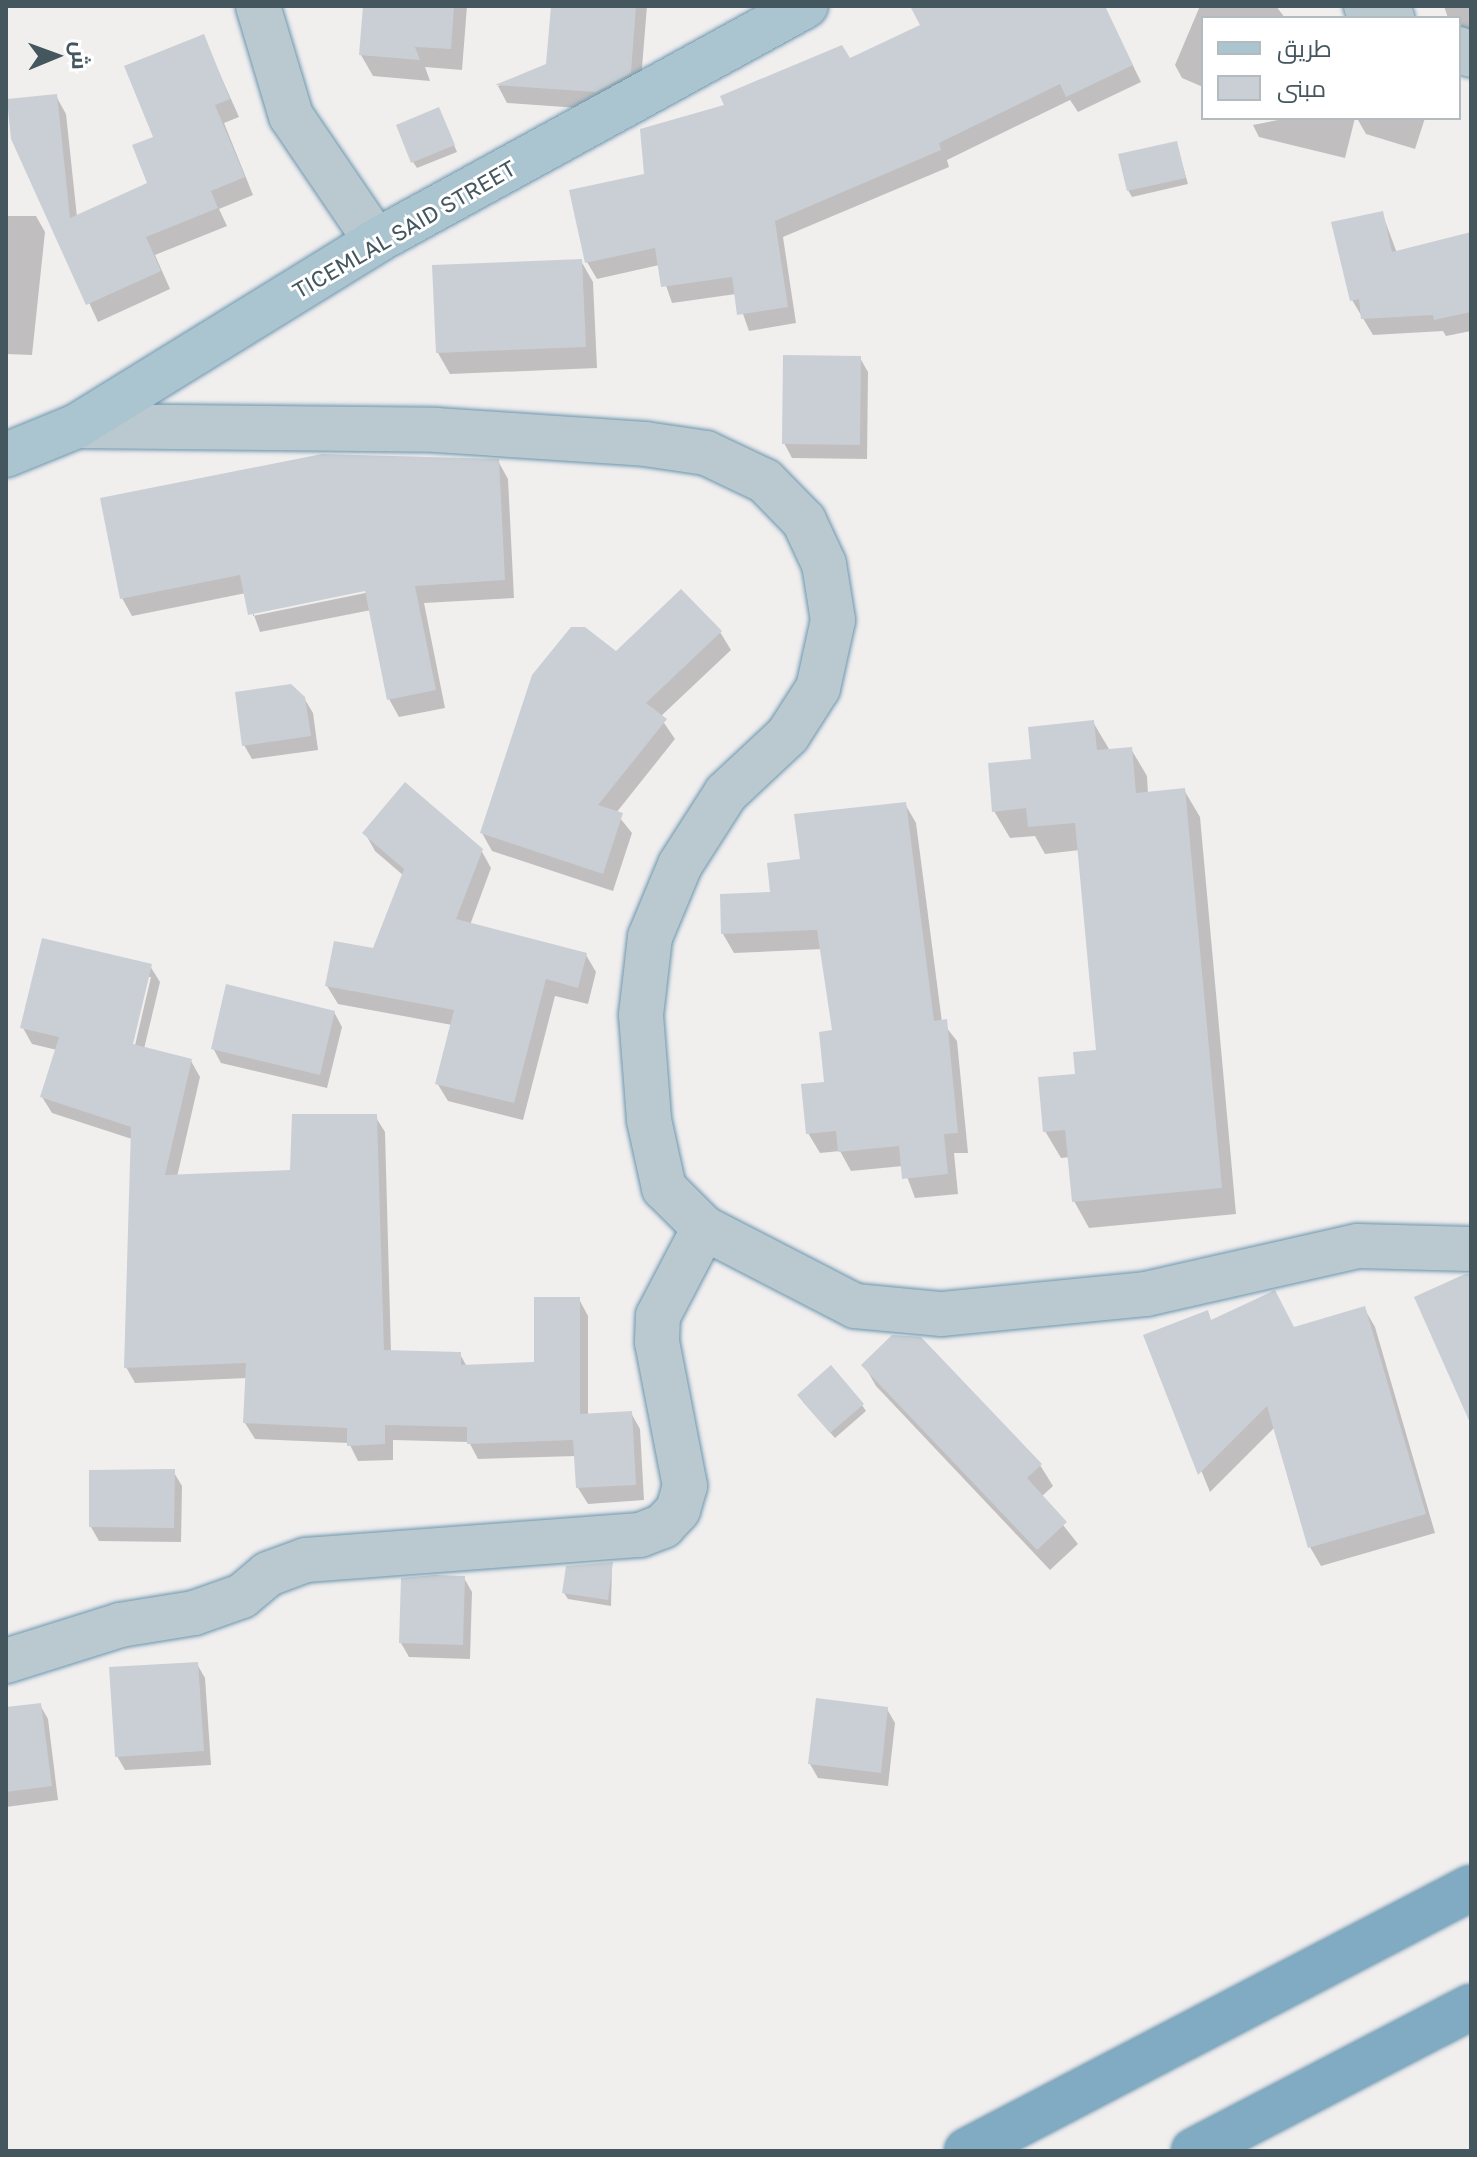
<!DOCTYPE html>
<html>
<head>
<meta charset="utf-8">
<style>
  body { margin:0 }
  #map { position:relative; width:1477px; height:2157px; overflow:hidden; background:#f1eeee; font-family:"Golos Text",Cairo,sans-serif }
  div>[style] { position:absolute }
  .shadow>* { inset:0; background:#0003 }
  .building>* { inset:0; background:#c9cfd4 }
  .roads { filter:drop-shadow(0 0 2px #6b96ae) drop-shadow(0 0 2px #6b96ae) }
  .minor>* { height:44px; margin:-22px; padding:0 22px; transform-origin:22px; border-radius:22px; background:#bac9cf }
  .major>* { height:44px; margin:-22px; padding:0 22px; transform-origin:22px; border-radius:22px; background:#aac4d0 }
  .highway>* { height:44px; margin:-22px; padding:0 22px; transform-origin:22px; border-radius:22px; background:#80abc3 }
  span { translate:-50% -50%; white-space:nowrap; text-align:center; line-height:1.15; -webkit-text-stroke:6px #fff; paint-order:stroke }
  .street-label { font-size:22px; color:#44565e }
  .frame { position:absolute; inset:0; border:8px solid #44565e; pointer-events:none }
  .legend { position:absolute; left:1201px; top:16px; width:260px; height:104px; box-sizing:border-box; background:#fff; border:2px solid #b4bbbf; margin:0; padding:10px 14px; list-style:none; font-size:24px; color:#44565e }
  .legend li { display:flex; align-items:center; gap:16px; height:40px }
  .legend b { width:40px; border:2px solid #b4bbbf }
  .north { position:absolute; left:16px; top:16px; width:80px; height:80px; -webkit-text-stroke:6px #fff; paint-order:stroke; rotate:89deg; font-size:22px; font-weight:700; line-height:32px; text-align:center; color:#44565e }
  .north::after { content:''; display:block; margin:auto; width:28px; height:36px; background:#44565e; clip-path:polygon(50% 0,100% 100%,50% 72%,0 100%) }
</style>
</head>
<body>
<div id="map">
  <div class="shadow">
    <i style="clip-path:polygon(365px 6px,467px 6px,462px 70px,425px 67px,430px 81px,373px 76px,361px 55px)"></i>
    <i style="clip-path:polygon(553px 6px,647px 6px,640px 92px,607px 110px,507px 103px,498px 86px,548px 65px)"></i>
    <i style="clip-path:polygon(913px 6px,1104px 6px,1141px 82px,1078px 112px,1070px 100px,947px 160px,949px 167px,783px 237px,796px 323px,749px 331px,736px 294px,672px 303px,659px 265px,597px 279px,587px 262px,646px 176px,727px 106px,849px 61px,922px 26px)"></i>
    <i style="clip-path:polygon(1200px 6px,1276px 6px,1285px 18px,1203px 18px,1203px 87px,1182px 78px,1175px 65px)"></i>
    <i style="clip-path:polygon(1444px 6px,1471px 6px,1471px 32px,1459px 35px,1459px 18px,1448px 18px)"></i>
    <i style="clip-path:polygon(203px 36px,239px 117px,224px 123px,253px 195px,219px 209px,227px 226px,155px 255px,170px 289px,98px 322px,13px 138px,56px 96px,66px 114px,77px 217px,150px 184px,156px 138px)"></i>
    <i style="clip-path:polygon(442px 116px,457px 152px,417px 168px,413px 162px)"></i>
    <i style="clip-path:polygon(1274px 118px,1355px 118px,1345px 158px,1259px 137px,1253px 125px,1278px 120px)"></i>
    <i style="clip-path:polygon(1425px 118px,1415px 149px,1366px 134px,1358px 120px)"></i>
    <i style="clip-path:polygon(1176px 143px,1188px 184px,1132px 197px,1128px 190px)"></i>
    <i style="clip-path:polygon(1382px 213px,1397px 253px,1471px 234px,1471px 331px,1446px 336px,1443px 331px,1373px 335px,1352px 300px)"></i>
    <i style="clip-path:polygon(6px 216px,36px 216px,45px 232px,32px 355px,6px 354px)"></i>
    <i style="clip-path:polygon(581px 261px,593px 282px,597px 368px,450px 374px,438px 353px)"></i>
    <i style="clip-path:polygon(860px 358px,868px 372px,867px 459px,792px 458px,784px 443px)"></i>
    <i style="clip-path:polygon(evenodd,498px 461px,508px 479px,514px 598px,424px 603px,445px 708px,399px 717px,389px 699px,371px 610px,260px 632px,246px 593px,132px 616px,122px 598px,498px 461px,375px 587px,375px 591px,253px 616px,253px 612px,375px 587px)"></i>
    <i style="clip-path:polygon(720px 632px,731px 650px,660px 717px,675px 739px,616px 813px,632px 833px,613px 891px,492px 851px,482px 833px,616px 654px)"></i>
    <i style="clip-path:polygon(304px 698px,313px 713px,318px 750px,252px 759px,244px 745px)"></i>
    <i style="clip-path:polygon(1093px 722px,1109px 749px,1131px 749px,1147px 776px,1148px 794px,1184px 790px,1200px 817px,1236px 1214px,1089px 1228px,1074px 1201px,1070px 1157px,1061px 1158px,1045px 1131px,1077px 1075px,1099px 1052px,1080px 850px,1045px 854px,1035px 836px,1010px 838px,994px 811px,1033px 761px)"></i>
    <i style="clip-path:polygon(905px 804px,916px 823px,942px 1022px,957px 1041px,968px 1153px,954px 1153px,958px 1194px,915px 1198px,903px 1166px,851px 1171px,840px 1151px,820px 1153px,808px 1133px,826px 1084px,834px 1032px,822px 949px,734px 953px,723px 934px,772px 894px,802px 861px)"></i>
    <i style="clip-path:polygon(365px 833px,481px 850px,491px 868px,470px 925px,586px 955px,596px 972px,588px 1004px,555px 996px,523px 1120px,448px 1101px,437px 1083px,452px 1025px,338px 1004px,327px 986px,374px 950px,404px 876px,375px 851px)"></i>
    <i style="clip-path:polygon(evenodd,150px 966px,160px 982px,144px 1049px,191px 1061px,200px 1077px,177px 1177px,291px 1172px,375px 1116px,385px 1132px,391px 1352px,460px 1354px,467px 1367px,536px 1364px,579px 1299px,588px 1316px,588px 1415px,631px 1413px,640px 1429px,644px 1500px,588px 1504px,578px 1488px,576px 1456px,478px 1459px,469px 1442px,393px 1440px,393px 1460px,358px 1461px,349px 1443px,255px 1439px,245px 1423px,247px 1378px,135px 1383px,126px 1367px,132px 1139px,52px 1113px,42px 1097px,57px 1050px,32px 1044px,23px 1028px,150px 966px,147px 977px,151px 977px,133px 1054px,129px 1054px,147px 977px)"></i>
    <i style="clip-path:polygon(334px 1012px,342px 1027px,327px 1088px,221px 1063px,213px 1048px)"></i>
    <i style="clip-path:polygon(1364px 1308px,1375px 1327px,1435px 1533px,1321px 1566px,1310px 1547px,1275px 1427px,1210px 1492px,1146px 1336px,1212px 1321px,1294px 1329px)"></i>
    <i style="clip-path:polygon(864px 1365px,1040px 1465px,1053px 1486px,1041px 1497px,1078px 1544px,1050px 1570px,876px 1386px)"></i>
    <i style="clip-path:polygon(803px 1402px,862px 1405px,866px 1411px,835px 1438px)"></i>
    <i style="clip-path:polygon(173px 1471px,182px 1486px,181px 1542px,99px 1541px,91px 1527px)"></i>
    <i style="clip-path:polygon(612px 1564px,611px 1606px,568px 1599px,564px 1593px)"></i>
    <i style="clip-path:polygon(464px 1578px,472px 1592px,470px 1659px,409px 1657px,401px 1643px)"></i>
    <i style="clip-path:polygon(197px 1664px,205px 1678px,211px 1765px,125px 1770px,117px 1756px)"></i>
    <i style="clip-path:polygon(40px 1705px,48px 1719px,58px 1800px,6px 1807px,6px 1709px)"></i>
    <i style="clip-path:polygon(887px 1709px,895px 1723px,888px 1786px,818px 1778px,810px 1764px)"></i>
  </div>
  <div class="building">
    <i style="clip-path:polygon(363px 6px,454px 6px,451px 49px,415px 47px,420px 60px,359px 55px)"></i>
    <i style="clip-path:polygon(551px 6px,636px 6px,631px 73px,596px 92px,495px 85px,546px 64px)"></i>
    <i style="clip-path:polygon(910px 6px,1105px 6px,1133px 65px,1066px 97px,1060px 84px,939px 143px,941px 150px,775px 221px,788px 307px,737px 315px,732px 277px,661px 287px,655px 248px,585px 263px,569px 190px,644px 174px,640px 129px,724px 105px,720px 96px,842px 45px,850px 58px,920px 25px)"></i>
    <i style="clip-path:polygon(204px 34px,230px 99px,215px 105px,245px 177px,211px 191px,218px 208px,146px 237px,161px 271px,86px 305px,11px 139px,7px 99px,57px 94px,70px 218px,147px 183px,132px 145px,153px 137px,124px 66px)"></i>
    <i style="clip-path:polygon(439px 107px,455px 145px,411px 163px,396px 125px)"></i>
    <i style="clip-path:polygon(1177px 141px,1186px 178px,1127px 191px,1118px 154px)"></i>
    <i style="clip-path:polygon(1383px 211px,1392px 252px,1471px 232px,1471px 312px,1434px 320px,1433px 315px,1361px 319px,1359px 299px,1350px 301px,1331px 222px)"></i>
    <i style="clip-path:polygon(582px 259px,586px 347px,436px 353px,432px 265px)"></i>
    <i style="clip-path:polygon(783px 355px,861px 356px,860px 445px,782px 444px)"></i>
    <i style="clip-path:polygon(322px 454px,499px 459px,505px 580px,415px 586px,436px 690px,387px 700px,365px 591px,248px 615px,240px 575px,120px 599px,100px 498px)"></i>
    <i style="clip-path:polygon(681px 589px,722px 631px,646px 703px,667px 719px,598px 805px,623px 813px,603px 874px,480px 833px,532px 675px,571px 627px,585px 627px,616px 651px)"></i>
    <i style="clip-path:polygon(291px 684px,305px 697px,311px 736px,242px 746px,235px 692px)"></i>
    <i style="clip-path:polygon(1094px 720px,1097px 750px,1132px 747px,1136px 793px,1185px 788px,1222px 1188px,1072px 1202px,1065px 1130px,1043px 1132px,1038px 1077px,1075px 1074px,1073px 1052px,1096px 1050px,1075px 823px,1028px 827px,1026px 808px,992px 812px,988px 763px,1031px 759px,1028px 727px)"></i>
    <i style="clip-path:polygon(405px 782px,483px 849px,456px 919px,587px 953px,578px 988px,546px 979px,514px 1103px,435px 1084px,454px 1010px,325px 986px,334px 941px,373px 948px,404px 869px,362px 833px)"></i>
    <i style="clip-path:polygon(906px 802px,934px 1021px,947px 1019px,958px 1133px,944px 1134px,948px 1174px,902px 1179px,899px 1146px,838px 1152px,836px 1131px,806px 1134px,801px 1084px,824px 1082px,819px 1032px,832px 1030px,817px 930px,721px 934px,720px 894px,770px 892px,767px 863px,800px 859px,794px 814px)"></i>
    <i style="clip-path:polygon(42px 938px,152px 964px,133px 1044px,192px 1059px,165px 1175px,290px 1170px,292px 1114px,377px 1114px,384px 1350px,461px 1352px,461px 1365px,534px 1362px,534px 1297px,580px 1297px,580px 1414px,632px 1411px,636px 1485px,576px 1488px,573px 1440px,467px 1444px,467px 1427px,385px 1425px,385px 1444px,347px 1446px,347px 1428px,243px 1423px,246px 1363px,124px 1368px,131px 1127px,40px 1097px,59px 1037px,20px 1028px)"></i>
    <i style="clip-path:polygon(226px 984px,335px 1011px,320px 1075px,211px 1049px)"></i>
    <i style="clip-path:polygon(1465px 1274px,1471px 1274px,1471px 1425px,1414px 1297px)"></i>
    <i style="clip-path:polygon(1275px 1290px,1294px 1327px,1365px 1306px,1426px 1514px,1308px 1548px,1267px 1406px,1198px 1475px,1143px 1335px,1208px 1310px,1211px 1320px)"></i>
    <i style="clip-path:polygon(892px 1335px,921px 1337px,1042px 1464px,1027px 1478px,1067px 1522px,1037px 1550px,861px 1365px)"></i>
    <i style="clip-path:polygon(831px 1365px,864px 1404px,830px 1433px,797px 1395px)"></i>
    <i style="clip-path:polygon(175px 1469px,174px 1528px,89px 1527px,89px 1470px)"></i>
    <i style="clip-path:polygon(613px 1562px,608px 1600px,562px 1593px,566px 1566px)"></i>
    <i style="clip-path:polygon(435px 1575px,465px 1576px,463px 1645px,399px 1643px,401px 1578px)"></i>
    <i style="clip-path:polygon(198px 1662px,204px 1751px,115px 1757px,109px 1667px)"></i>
    <i style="clip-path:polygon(816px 1698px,888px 1707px,881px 1773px,808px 1764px)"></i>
    <i style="clip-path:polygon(41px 1703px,52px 1786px,6px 1792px,6px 1707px)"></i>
  </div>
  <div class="roads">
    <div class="minor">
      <i style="left:258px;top:6px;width:115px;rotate:73.3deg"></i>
      <i style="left:291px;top:116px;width:151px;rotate:55.8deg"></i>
      <i style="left:1366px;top:6px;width:29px;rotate:25deg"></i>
      <i style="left:1459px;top:49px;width:13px;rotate:27deg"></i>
      <i style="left:77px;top:426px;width:359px;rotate:0.6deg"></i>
      <i style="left:436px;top:430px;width:209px;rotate:3.8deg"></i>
      <i style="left:645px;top:444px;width:62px;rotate:8.4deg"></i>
      <i style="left:706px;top:453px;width:65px;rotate:25.4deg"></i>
      <i style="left:765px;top:481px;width:56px;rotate:45.7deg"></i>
      <i style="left:804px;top:521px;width:47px;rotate:65.1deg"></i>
      <i style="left:824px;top:564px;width:57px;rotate:80.9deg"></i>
      <i style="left:833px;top:620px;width:70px;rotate:102.4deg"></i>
      <i style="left:818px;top:688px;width:56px;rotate:122.6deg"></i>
      <i style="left:788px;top:735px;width:85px;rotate:136.9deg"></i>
      <i style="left:726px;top:793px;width:85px;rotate:122.6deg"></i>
      <i style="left:680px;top:865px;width:78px;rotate:112.6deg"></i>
      <i style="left:650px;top:937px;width:79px;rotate:96.6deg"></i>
      <i style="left:641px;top:1015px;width:105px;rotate:85.6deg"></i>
      <i style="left:649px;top:1120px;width:70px;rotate:77.6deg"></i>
      <i style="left:664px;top:1188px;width:57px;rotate:45deg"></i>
      <i style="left:704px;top:1228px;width:170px;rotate:27.3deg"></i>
      <i style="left:855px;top:1306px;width:87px;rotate:5.3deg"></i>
      <i style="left:942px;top:1314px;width:205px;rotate:-5.6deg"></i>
      <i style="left:1146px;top:1294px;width:217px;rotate:-12.8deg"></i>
      <i style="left:1358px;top:1246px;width:113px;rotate:1.5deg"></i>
      <i style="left:6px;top:1661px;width:120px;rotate:-17.5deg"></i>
      <i style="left:120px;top:1625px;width:75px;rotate:-9.2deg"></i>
      <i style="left:194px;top:1613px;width:51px;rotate:-19.5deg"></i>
      <i style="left:242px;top:1596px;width:34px;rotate:-40deg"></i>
      <i style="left:268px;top:1574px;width:40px;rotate:-20.2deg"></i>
      <i style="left:306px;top:1560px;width:335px;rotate:-4.3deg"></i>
      <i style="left:640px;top:1535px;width:25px;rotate:-21deg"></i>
      <i style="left:663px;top:1526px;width:22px;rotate:-47deg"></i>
      <i style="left:678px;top:1510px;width:25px;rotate:-74deg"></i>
      <i style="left:685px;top:1486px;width:147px;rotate:-101deg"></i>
      <i style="left:657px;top:1342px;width:26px;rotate:-88deg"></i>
      <i style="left:658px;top:1316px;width:99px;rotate:-62.4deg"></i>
    </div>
    <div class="major">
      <i style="left:6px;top:455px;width:77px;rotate:-22.2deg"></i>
      <i style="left:77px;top:426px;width:352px;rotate:-31.7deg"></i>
      <i style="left:376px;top:241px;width:490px;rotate:-28.7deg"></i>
    </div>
    <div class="highway">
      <i style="left:967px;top:2151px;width:568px;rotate:-27.56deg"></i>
      <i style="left:1194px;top:2151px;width:312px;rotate:-27.5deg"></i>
    </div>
  </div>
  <div class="street-label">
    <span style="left:404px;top:229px;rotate:-30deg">TICEMLAL SAID STREET</span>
  </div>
  <div class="frame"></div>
  <ul class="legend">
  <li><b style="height:10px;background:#aac4d0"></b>طريق</li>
  <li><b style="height:22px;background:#c9cfd4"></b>مبنى</li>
  </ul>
  <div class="north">ش</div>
</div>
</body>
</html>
